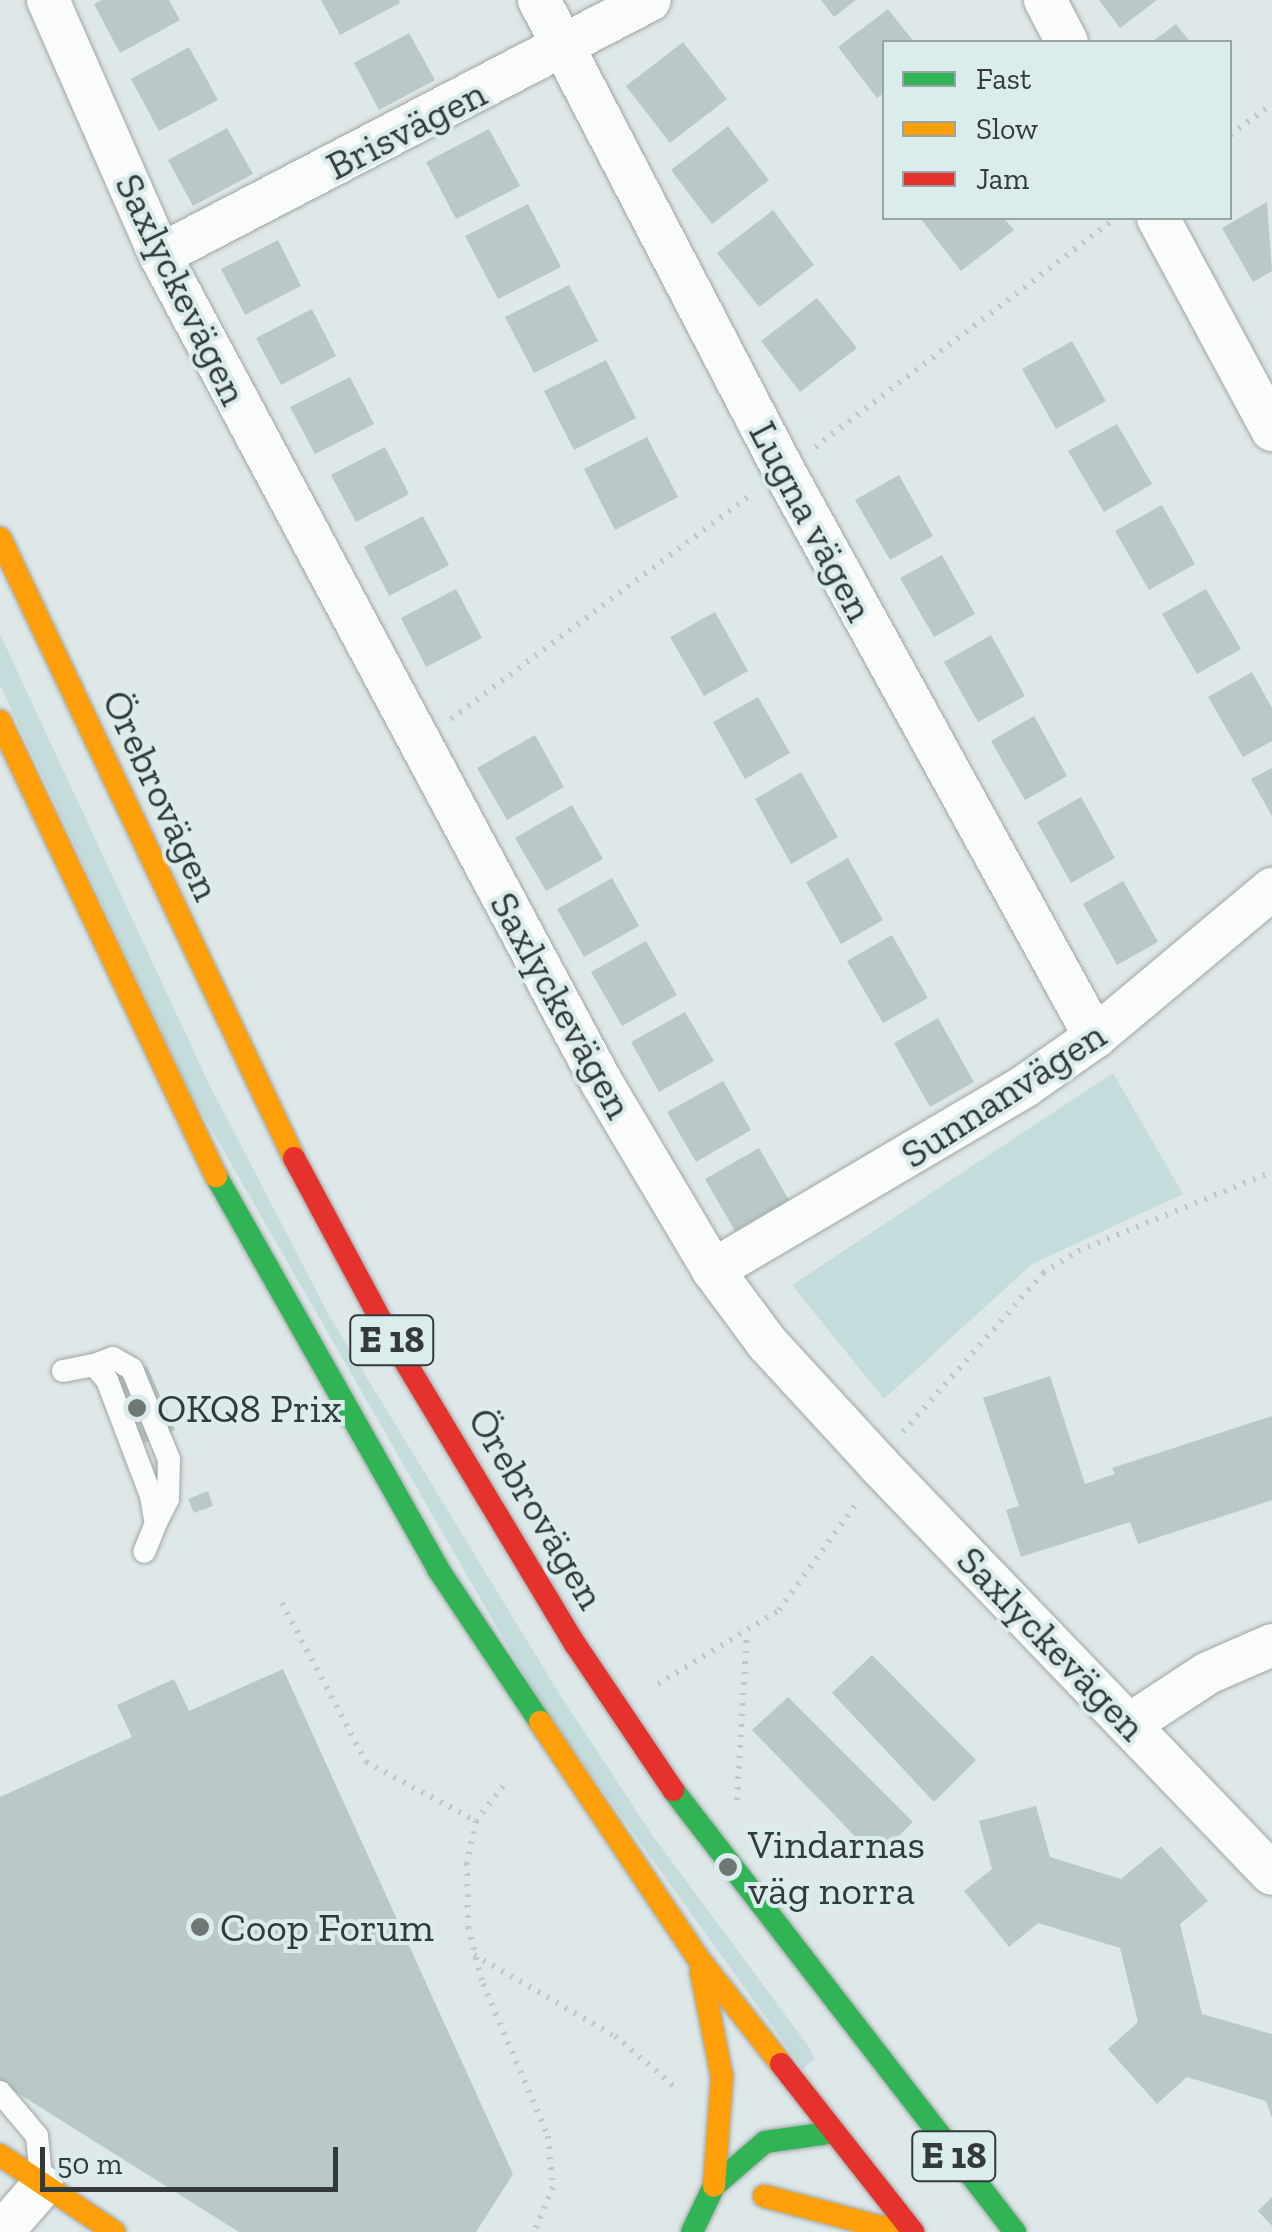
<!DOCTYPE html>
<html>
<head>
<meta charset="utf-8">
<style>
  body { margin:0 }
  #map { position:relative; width:1272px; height:2232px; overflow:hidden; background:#dfe8e8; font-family:"Zilla Slab",serif }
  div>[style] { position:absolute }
  .green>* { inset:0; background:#c4dcdb }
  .building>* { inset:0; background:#b9c8c8 }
  .path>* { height:6px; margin-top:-3px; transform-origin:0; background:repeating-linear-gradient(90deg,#c4c7c7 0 2.5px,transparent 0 10.5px) }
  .roads { filter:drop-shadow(0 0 2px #9fa6a5) drop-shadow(0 0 2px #9fa6a5) }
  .lane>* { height:22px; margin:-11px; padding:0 11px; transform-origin:11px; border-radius:11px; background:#fafcfc }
  .street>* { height:42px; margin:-21px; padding:0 21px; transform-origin:21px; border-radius:21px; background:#fafcfc }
  .fast>* { height:22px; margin:-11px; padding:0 11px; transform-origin:11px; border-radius:11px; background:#30b455 }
  .slow>* { height:22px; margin:-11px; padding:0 11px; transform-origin:11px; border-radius:11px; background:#ff9f0a }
  .jam>* { height:22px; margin:-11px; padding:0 11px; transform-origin:11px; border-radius:11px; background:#e5322d }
  .dots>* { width:28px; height:28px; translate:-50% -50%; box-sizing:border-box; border:5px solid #dbecec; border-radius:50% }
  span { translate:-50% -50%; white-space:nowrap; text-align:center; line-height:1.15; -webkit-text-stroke:8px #dbecec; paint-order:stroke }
  .shield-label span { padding:2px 8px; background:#dbecec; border:2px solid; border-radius:8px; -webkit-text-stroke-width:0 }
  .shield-label { font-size:38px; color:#333a39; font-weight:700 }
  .street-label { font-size:40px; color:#333a39 }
  .poi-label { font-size:40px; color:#333a39 }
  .left { translate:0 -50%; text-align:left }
  .legend { position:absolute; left:882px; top:40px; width:350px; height:180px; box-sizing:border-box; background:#dbecec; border:2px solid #98a5a4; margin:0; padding:12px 18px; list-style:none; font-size:30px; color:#333a39 }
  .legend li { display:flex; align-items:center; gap:20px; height:50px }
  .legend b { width:50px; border:2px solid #98a5a4 }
  .scale { position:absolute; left:40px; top:2147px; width:298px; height:45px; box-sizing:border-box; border:5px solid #333a39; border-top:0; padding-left:12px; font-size:30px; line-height:35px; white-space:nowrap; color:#333a39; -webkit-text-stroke:8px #dbecec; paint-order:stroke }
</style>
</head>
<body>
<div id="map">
  <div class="green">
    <i style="clip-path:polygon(0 634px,208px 1082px,330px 1317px,560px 1695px,653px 1836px,809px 2047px,815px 2059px,803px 2069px,542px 1706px,191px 1094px,0 685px)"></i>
    <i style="clip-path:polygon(1113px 1073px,1183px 1194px,1032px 1264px,884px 1399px,792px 1285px)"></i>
  </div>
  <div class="building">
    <i style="clip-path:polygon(102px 0,169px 0,180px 20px,120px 53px,94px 4px)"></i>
    <i style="clip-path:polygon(321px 0,399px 0,400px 3px,340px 35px)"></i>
    <i style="clip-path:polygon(821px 0,856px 0,834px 17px)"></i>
    <i style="clip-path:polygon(1099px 0,1157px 0,1120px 28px)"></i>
    <i style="clip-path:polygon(888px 9px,914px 42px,884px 42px,884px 93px,877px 98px,838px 47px)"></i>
    <i style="clip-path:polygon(1176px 24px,1190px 42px,1152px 42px)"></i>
    <i style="clip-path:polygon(409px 33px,435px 80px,379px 110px,354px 63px)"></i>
    <i style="clip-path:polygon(683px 42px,727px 99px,670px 143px,626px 86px)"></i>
    <i style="clip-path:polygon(189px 47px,218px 100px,159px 131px,131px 79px)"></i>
    <i style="clip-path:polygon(728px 126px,769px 180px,712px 224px,671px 170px)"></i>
    <i style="clip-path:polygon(227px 128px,253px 174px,193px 206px,168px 160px)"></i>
    <i style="clip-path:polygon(489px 129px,520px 186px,456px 219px,426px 162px)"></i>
    <i style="clip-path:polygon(1267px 202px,1272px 271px,1253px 282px,1222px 228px)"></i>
    <i style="clip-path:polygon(528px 204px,561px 267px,498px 299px,465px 236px)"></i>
    <i style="clip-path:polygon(773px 210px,814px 265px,759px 307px,717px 253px)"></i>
    <i style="clip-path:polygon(920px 218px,1004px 218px,1014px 230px,961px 271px)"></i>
    <i style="clip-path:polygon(278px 240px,301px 286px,245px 315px,221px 269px)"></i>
    <i style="clip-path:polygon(569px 285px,598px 341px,534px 373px,505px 317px)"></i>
    <i style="clip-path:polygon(817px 298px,857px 348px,800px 392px,761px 341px)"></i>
    <i style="clip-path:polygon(312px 309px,336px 356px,281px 385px,256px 338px)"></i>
    <i style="clip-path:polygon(1072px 341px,1106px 401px,1056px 429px,1022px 369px)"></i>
    <i style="clip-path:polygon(606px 360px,636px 418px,574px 450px,544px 391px)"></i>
    <i style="clip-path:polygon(350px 377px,374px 424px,315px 454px,290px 407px)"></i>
    <i style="clip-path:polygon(1117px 424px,1152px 484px,1104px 512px,1068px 451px)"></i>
    <i style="clip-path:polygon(647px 437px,678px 497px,615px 530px,584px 469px)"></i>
    <i style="clip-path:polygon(385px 447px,409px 494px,356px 522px,331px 475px)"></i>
    <i style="clip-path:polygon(899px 475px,933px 536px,890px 560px,855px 500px)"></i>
    <i style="clip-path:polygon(1162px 505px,1195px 564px,1149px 590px,1115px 531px)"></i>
    <i style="clip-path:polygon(423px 516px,449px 565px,389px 596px,364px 547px)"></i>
    <i style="clip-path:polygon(942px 555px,975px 614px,934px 637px,900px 578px)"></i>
    <i style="clip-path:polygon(456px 589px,482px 638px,426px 667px,401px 618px)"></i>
    <i style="clip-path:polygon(1206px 589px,1241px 649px,1197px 674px,1162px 614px)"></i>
    <i style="clip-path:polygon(715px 612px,748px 671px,704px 696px,670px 637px)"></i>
    <i style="clip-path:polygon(991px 635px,1025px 696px,978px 722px,944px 662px)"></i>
    <i style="clip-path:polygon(1252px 672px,1272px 708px,1272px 741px,1243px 757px,1208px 697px)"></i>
    <i style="clip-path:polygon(758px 697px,790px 753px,745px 779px,713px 722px)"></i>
    <i style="clip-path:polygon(1034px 716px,1067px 776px,1025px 800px,991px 741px)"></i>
    <i style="clip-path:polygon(535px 735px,564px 787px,507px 820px,477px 768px)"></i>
    <i style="clip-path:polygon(1272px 768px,1272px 816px,1251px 779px)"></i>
    <i style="clip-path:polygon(801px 772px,838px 837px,791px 864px,755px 799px)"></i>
    <i style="clip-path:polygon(1081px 797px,1115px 858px,1071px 883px,1037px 822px)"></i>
    <i style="clip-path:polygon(572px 805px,603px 859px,546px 891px,515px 838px)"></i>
    <i style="clip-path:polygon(848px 858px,883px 920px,841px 944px,806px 882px)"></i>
    <i style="clip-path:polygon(612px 878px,639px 926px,584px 957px,557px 909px)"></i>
    <i style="clip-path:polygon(1123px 881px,1158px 942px,1117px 965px,1083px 904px)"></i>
    <i style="clip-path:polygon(892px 935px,928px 998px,883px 1023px,847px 961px)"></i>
    <i style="clip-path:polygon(646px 941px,677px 995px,622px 1026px,591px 972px)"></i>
    <i style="clip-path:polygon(685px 1012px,714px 1061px,659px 1092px,631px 1042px)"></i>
    <i style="clip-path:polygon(938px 1018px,974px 1082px,930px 1107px,894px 1043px)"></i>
    <i style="clip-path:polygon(723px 1081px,751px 1130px,696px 1162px,667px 1112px)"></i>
    <i style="clip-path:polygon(759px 1148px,789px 1200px,735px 1231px,705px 1179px)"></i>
    <i style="clip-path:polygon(147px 1366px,175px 1430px,128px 1450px,100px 1386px)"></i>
    <i style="clip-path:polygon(1050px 1376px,1085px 1484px,1115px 1474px,1112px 1468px,1272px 1416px,1272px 1500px,1138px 1544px,1130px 1522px,1021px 1557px,1006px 1510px,1019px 1506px,983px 1398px)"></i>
    <i style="clip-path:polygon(208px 1491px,213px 1506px,194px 1513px,188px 1499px)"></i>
    <i style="clip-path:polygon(872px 1655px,976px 1760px,934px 1802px,832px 1693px)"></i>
    <i style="clip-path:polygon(283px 1669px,513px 2174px,476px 2232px,239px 2232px,0 2082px,0 1797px,132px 1737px,117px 1705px,174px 1679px,189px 1711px)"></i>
    <i style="clip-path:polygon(788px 1697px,913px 1822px,876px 1858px,752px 1730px)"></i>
    <i style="clip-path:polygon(1036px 1806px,1050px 1857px,1121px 1879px,1161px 1846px,1208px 1901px,1180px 1924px,1202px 2014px,1272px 2034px,1272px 2118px,1266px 2101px,1187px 2077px,1157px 2104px,1108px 2049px,1138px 2022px,1120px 1948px,1038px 1923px,1009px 1947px,964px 1891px,992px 1869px,979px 1821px)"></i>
    <i style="clip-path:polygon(1272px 2197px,1272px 2226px,1258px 2211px)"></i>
  </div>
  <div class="path">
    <i style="left:1230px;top:135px;width:52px;rotate:-36.4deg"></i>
    <i style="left:815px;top:447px;width:378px;rotate:-37.3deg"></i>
    <i style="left:451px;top:719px;width:377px;rotate:-36.8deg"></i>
    <i style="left:903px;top:1432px;width:212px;rotate:-48.6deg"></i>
    <i style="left:1043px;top:1273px;width:41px;rotate:-32.2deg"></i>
    <i style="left:1078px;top:1251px;width:209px;rotate:-22.2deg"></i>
    <i style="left:282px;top:1603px;width:180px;rotate:62.2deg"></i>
    <i style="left:366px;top:1762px;width:125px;rotate:28.2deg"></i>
    <i style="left:658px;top:1684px;width:142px;rotate:-31.4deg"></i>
    <i style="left:779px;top:1610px;width:135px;rotate:-54.1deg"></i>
    <i style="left:503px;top:1786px;width:44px;rotate:127.6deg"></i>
    <i style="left:476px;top:1821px;width:43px;rotate:102.1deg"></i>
    <i style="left:467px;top:1863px;width:64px;rotate:89.1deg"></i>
    <i style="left:468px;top:1927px;width:59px;rotate:75.3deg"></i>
    <i style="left:483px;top:1984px;width:165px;rotate:66.8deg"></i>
    <i style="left:548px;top:2136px;width:51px;rotate:84.4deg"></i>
    <i style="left:553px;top:2187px;width:49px;rotate:112.9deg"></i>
    <i style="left:737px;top:1800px;width:166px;rotate:-86.6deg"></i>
    <i style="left:474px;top:1955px;width:163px;rotate:29.9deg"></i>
    <i style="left:615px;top:2036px;width:80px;rotate:40.4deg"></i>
  </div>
  <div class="roads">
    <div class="lane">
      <i style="left:94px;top:1365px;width:20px;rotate:-20deg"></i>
      <i style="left:113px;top:1358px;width:22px;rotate:30deg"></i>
      <i style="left:132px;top:1369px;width:97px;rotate:67.7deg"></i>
      <i style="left:169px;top:1459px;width:40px;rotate:91.4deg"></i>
      <i style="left:168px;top:1499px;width:27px;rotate:117deg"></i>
      <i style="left:63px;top:1371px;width:32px;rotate:-11deg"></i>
      <i style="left:94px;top:1365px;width:20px;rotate:49deg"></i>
      <i style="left:107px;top:1380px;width:124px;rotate:69.2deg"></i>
      <i style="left:151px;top:1496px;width:27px;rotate:80deg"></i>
      <i style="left:156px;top:1523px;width:31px;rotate:112deg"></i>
      <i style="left:0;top:2092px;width:57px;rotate:49.9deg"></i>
      <i style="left:37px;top:2136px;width:42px;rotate:84.6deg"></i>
    </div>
    <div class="street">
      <i style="left:48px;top:0;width:279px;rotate:66.3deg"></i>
      <i style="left:160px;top:255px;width:939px;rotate:61.91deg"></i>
      <i style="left:602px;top:1083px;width:217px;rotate:59.3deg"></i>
      <i style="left:713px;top:1270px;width:91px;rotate:53.5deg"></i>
      <i style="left:767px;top:1343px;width:166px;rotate:47.4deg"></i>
      <i style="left:879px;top:1465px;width:567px;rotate:46.14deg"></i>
      <i style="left:539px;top:0;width:531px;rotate:62.52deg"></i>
      <i style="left:784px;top:471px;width:646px;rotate:61.21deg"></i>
      <i style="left:1045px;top:0;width:47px;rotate:62.4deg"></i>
      <i style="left:1158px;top:218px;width:241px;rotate:61.7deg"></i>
      <i style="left:160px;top:255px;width:552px;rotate:-27.49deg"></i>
      <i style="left:713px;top:1270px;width:362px;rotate:-30.5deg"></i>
      <i style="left:1025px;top:1086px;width:85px;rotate:-35deg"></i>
      <i style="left:1095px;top:1037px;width:231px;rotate:-39.9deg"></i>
      <i style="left:1130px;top:1724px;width:93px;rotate:-33.2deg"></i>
      <i style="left:1208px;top:1673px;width:70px;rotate:-23.6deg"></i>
      <i style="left:2px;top:2232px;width:61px;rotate:-49deg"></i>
    </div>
    <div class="fast">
      <i style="left:216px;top:1176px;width:451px;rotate:60.5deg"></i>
      <i style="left:438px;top:1569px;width:184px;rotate:56.3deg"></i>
      <i style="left:673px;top:1790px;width:559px;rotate:52.27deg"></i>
      <i style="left:692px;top:2232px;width:51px;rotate:-64.4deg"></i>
      <i style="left:714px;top:2186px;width:67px;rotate:-40.8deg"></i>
      <i style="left:765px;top:2142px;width:70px;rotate:-8.2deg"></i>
    </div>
    <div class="slow">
      <i style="left:0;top:538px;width:686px;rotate:64.63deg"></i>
      <i style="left:0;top:721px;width:504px;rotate:64.61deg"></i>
      <i style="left:540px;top:1722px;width:284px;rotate:56.2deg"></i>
      <i style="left:698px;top:1958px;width:135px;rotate:51.9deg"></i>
      <i style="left:701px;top:1971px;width:108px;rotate:78.8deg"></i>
      <i style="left:722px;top:2077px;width:109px;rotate:94.2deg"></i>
      <i style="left:0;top:2155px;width:138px;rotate:34deg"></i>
      <i style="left:764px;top:2196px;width:141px;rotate:14.8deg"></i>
    </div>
    <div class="jam">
      <i style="left:294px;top:1158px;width:199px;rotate:61.8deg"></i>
      <i style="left:388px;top:1333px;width:363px;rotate:59deg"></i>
      <i style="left:575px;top:1644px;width:176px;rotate:56.1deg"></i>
      <i style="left:781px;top:2064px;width:214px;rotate:51.8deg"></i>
    </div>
  </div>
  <div class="dots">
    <i style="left:137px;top:1408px;background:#6f7776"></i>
    <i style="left:728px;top:1867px;background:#6f7776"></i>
    <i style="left:200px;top:1927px;background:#6f7776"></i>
  </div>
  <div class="shield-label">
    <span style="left:392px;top:1340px">E 18</span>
    <span style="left:954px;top:2156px">E 18</span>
  </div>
  <div class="street-label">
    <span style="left:406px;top:129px;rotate:-27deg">Brisvägen</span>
    <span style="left:182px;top:289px;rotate:64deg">Saxlyckevägen</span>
    <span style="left:812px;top:521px;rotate:62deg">Lugna vägen</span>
    <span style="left:162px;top:795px;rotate:65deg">Örebrovägen</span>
    <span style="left:562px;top:1005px;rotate:61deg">Saxlyckevägen</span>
    <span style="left:1003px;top:1094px;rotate:-33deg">Sunnanvägen</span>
    <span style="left:537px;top:1508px;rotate:59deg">Örebrovägen</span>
    <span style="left:1052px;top:1643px;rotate:46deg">Saxlyckevägen</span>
  </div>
  <div class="poi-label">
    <span class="left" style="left:157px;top:1408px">OKQ8 Prix</span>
    <span class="left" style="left:748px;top:1867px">Vindarnas<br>väg norra</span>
    <span class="left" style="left:220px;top:1927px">Coop Forum</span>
  </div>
  <ul class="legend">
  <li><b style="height:12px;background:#30b455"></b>Fast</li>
  <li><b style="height:12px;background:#ff9f0a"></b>Slow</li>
  <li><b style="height:12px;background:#e5322d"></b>Jam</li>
  </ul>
  <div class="scale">50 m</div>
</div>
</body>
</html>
